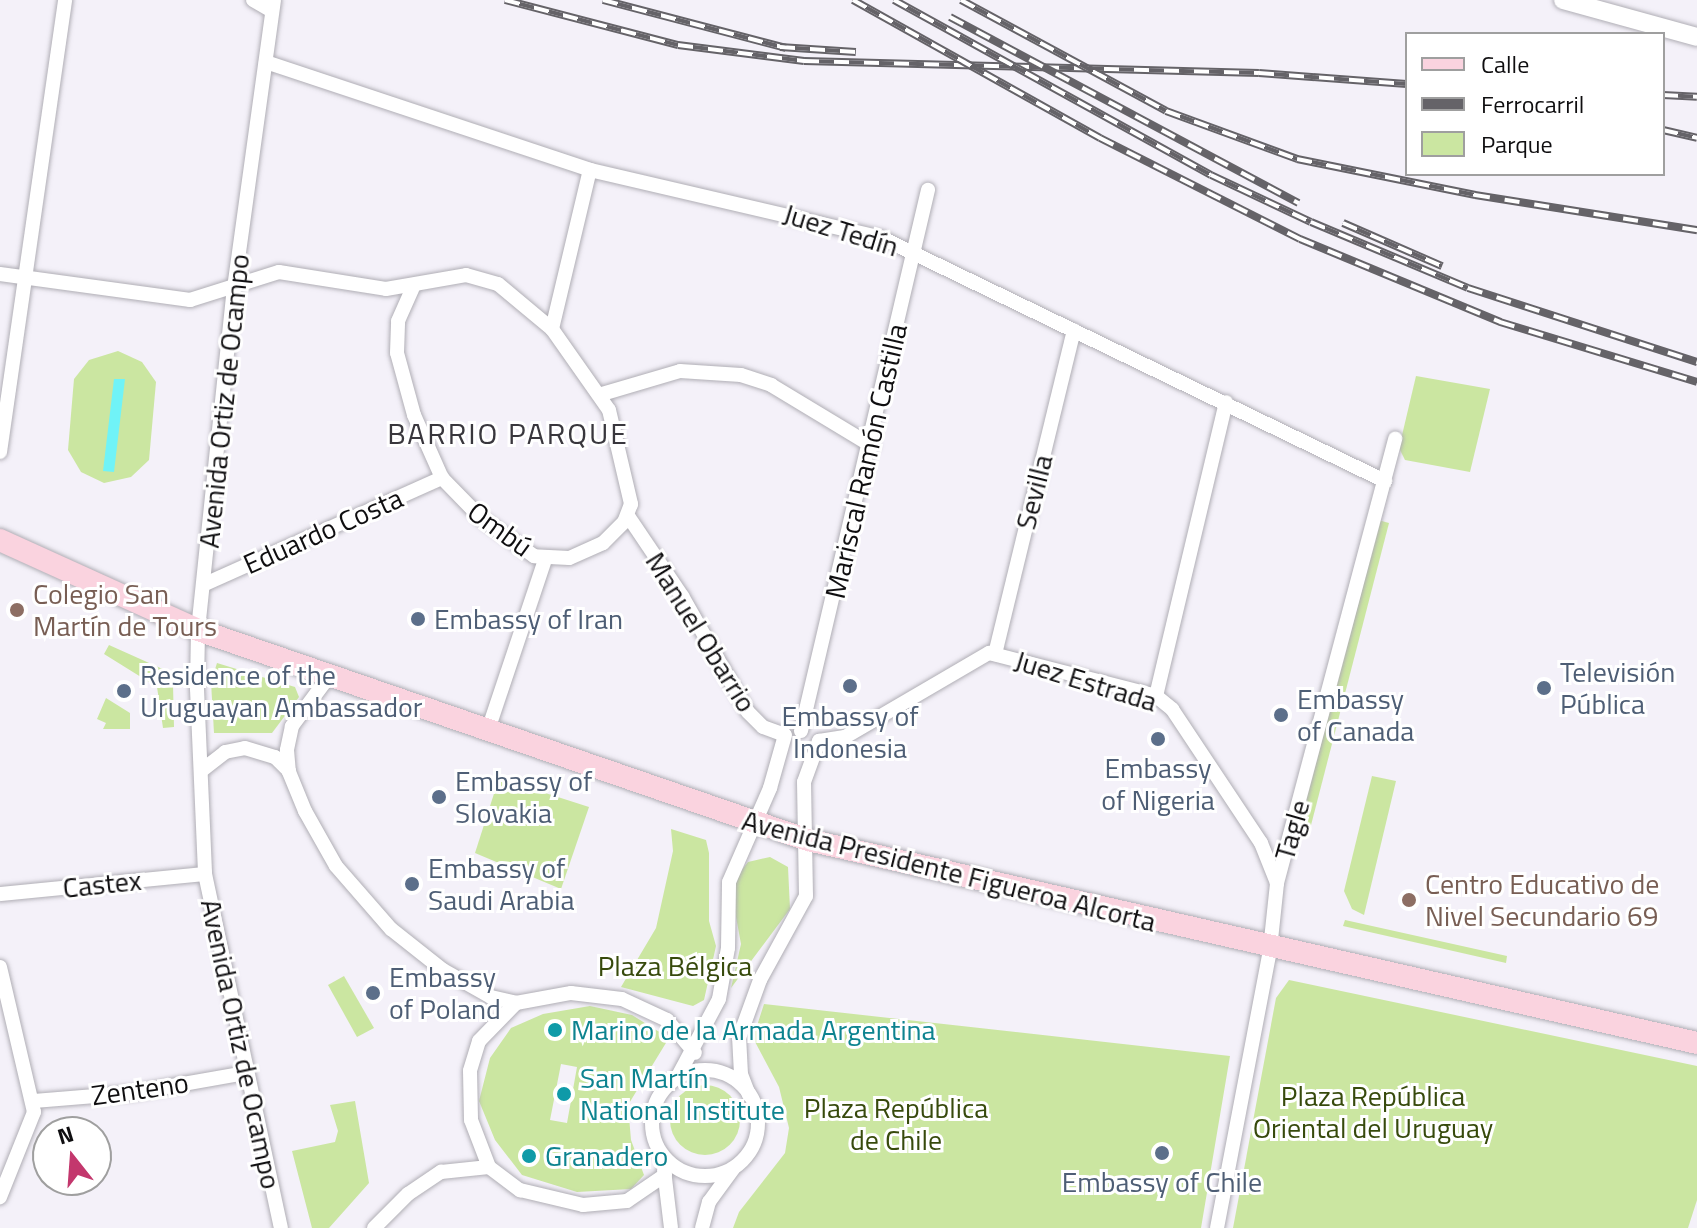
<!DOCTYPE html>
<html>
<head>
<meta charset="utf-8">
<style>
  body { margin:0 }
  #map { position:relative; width:1697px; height:1228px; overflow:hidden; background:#f4f1f9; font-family:"Titillium Web",sans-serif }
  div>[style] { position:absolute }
  .green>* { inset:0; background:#cbe6a1 }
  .round { border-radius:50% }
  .water>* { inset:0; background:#70f3f7 }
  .roads { filter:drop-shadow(0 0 2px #b0aeb5) drop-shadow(0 0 2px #b0aeb5) }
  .minor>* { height:14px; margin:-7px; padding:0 7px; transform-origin:7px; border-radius:7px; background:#fff }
  .minor>.ring { margin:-7px; padding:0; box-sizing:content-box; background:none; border:14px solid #fff; border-radius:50% }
  .tertiary>* { height:18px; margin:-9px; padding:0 9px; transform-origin:9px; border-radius:9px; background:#fff }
  .primary>* { height:22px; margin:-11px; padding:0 11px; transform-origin:11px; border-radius:11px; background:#fad3df }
  .rail>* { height:8px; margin-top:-4px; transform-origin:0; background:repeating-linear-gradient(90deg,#fff 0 15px,#656368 0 30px); box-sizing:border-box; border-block:2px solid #656368 }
  .dots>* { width:22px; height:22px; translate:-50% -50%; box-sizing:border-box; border:4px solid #fff; border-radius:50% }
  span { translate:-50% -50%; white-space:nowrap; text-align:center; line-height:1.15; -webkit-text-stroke:6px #fff; paint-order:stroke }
  .street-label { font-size:28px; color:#0f0e10 }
  .education-label { font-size:28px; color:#785e54 }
  .left { translate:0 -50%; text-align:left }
  .service-label { font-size:28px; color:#4e5e75 }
  .park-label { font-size:28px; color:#374a0c }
  .culture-label { font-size:28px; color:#0d838f }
  .neighbourhood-label { font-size:30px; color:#39373d; letter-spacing:2px }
  .legend { position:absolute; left:1405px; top:32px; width:260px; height:144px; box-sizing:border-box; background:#fff; border:2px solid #9f9f9f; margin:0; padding:10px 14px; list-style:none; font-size:24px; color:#0f0e10 }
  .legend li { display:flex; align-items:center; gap:16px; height:40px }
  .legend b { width:40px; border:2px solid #9f9f9f }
  .north { position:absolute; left:32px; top:1116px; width:80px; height:80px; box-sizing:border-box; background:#fff; border:2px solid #9f9f9f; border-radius:50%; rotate:343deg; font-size:22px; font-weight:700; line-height:32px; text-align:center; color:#0f0e10 }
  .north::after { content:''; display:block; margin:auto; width:28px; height:36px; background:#c3376d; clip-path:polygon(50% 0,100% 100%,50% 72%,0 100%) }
</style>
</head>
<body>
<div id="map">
  <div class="green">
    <i style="clip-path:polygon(118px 351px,142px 362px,156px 382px,149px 460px,131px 477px,104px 483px,81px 472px,68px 450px,74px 379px,89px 360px)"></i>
    <i style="clip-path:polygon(1416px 376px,1490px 389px,1470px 472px,1405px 460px,1399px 448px)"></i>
    <i style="clip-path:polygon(1378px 520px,1389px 523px,1309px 833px,1298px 831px)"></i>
    <i style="clip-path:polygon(109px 645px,167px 671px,173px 684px,174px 727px,163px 728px,157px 687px,104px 654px)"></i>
    <i style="clip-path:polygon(217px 663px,295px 687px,299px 697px,272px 733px,214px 733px,211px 682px)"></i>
    <i style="clip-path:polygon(106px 698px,130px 713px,130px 729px,103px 729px,106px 723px,97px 719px)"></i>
    <i style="clip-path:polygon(1372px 776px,1396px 781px,1364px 915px,1352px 909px,1344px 891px)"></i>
    <i style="clip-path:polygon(499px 778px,589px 807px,561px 889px,475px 853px)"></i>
    <i style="clip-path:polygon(671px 829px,706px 840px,709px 853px,709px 921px,716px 946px,704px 1000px,693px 1006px,621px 987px,656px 928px,673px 851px)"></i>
    <i style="clip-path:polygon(770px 857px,788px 867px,790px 909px,731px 988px,741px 944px,732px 895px,737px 876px,748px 862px)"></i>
    <i style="clip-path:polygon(1345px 920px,1507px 956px,1506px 963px,1343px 926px)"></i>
    <i style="clip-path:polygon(344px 976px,374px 1028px,357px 1037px,328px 985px)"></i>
    <i style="clip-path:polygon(1289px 980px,1697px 1066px,1697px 1200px,1688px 1228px,1233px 1228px,1276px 998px)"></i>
    <i style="clip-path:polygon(764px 1004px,1230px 1056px,1201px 1228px,733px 1228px,739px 1212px,785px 1153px,789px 1128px,779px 1087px,753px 1038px)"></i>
    <i style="clip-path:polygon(evenodd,590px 1006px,632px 1015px,669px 1038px,628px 1105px,631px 1140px,644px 1175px,631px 1189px,577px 1192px,522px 1175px,495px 1140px,479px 1101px,490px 1058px,511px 1028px,543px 1014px,590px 1006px,561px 1064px,577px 1067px,567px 1123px,550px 1120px,561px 1064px)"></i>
    <i class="round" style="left:670px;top:1085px;width:70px;height:70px"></i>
    <i style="clip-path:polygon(355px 1101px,369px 1183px,329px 1228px,312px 1228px,292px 1151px,335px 1142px,338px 1131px,330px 1105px)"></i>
  </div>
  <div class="water">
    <i style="clip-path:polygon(114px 379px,125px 379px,114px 472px,103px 471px)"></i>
  </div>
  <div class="roads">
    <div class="minor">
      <i style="left:253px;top:0;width:22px;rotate:30deg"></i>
      <i style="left:274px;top:0;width:290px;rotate:97.9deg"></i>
      <i style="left:234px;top:287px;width:345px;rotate:96deg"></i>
      <i style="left:198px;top:630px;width:59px;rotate:91deg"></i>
      <i style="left:197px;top:689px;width:185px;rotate:87.5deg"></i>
      <i style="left:205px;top:874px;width:362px;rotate:77.9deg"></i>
      <i style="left:266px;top:62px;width:342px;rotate:18.4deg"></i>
      <i style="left:590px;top:170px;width:300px;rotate:13.1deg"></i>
      <i style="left:882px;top:238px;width:559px;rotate:25.79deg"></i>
      <i style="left:0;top:274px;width:192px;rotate:7.8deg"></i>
      <i style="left:190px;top:300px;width:93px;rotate:-17.5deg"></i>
      <i style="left:279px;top:272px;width:108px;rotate:9deg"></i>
      <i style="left:386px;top:289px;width:81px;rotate:-9.9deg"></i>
      <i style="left:466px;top:275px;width:33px;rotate:16deg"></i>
      <i style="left:498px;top:284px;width:70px;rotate:39.8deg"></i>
      <i style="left:552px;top:329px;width:99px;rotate:54.9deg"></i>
      <i style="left:609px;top:410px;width:97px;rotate:76.8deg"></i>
      <i style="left:631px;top:504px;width:19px;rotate:111deg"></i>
      <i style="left:624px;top:522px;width:30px;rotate:135deg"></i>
      <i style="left:603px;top:543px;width:37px;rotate:156deg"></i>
      <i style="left:569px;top:558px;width:35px;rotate:-177deg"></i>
      <i style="left:534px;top:556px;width:65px;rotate:-144.4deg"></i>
      <i style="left:481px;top:518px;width:56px;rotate:-134.3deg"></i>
      <i style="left:442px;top:478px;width:69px;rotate:-114deg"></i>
      <i style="left:414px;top:415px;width:64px;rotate:-105.3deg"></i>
      <i style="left:397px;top:353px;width:32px;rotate:-88deg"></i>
      <i style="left:398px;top:321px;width:37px;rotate:-66deg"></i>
      <i style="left:552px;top:329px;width:163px;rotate:-76.6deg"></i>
      <i style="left:602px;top:394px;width:81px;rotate:-16.4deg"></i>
      <i style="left:680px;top:371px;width:61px;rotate:3.8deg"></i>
      <i style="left:741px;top:375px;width:32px;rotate:18deg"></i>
      <i style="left:771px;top:385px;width:118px;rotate:31.1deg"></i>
      <i style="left:0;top:452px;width:457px;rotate:-81.8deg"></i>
      <i style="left:628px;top:516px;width:97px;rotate:56deg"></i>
      <i style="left:682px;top:596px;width:133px;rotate:60.4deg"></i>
      <i style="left:748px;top:712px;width:21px;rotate:45deg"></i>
      <i style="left:763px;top:727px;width:23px;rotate:20deg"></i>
      <i style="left:205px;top:584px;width:260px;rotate:-24.1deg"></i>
      <i style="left:995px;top:654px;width:333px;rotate:-76.3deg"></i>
      <i style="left:330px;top:675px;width:64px;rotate:126.7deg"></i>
      <i style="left:292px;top:726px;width:25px;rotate:102deg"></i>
      <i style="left:287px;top:750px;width:22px;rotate:85deg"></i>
      <i style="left:289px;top:772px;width:42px;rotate:67.7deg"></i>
      <i style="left:305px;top:811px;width:63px;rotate:60.6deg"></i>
      <i style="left:336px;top:866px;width:84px;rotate:48.9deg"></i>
      <i style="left:391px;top:929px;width:66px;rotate:38.3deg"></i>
      <i style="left:443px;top:970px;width:55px;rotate:29.4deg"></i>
      <i style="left:491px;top:997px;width:26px;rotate:13deg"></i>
      <i style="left:516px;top:1003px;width:56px;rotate:-10.3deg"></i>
      <i style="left:571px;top:993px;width:51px;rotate:6.7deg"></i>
      <i style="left:622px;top:999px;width:50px;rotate:25deg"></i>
      <i style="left:667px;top:1020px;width:43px;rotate:49.7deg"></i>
      <i style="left:1156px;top:696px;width:302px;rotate:-76.6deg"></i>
      <i style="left:488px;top:730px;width:179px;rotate:-71.5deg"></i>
      <i style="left:801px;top:731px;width:556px;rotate:-76.79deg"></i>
      <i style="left:819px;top:741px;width:26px;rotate:-9deg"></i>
      <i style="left:845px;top:737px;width:167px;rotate:-30.3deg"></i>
      <i style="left:989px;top:653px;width:172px;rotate:14.4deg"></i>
      <i style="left:1156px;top:696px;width:21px;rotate:39deg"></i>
      <i style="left:1172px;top:709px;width:161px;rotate:56.4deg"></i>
      <i style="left:1261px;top:843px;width:43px;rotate:68.2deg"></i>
      <i style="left:201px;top:771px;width:31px;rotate:-38deg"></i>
      <i style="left:225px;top:752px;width:20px;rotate:-11deg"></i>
      <i style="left:245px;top:748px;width:31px;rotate:17deg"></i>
      <i style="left:275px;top:757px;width:20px;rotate:45deg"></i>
      <i style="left:0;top:894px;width:206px;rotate:-5.6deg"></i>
      <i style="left:0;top:967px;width:149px;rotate:76.8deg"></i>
      <i style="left:34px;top:1112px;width:92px;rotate:111.8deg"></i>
      <i style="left:516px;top:1003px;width:53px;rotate:134.2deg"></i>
      <i style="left:479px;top:1041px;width:31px;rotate:107deg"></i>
      <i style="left:470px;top:1071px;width:49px;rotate:88.8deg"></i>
      <i style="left:471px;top:1120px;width:50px;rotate:69deg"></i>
      <i style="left:489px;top:1167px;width:39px;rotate:37deg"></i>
      <i style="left:520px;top:1190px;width:65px;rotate:13.4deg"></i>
      <i style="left:583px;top:1205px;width:44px;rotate:-5.2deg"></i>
      <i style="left:627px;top:1201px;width:46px;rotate:-34.4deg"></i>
      <i class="ring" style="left:652px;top:1070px;width:92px;height:92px"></i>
      <i style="left:677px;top:1078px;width:89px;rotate:-62deg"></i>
      <i style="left:719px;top:999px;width:52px;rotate:-80deg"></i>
      <i style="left:728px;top:948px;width:66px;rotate:-89.1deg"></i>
      <i style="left:729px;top:882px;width:103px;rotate:-66.4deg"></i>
      <i style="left:770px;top:788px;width:55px;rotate:-74.2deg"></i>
      <i style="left:749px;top:1095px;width:22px;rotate:-111deg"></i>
      <i style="left:741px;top:1074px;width:36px;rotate:-93deg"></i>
      <i style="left:739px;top:1038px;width:62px;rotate:-70.1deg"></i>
      <i style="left:760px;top:980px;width:96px;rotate:-61.3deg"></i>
      <i style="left:806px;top:896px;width:114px;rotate:-91deg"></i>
      <i style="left:804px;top:782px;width:44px;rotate:-69.9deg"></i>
      <i style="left:34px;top:1101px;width:98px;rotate:-4.7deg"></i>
      <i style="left:132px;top:1093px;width:116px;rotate:-10deg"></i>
      <i style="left:664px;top:1170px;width:58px;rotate:83.1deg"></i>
      <i style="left:374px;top:1228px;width:48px;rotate:-45deg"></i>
      <i style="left:408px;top:1194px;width:40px;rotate:-34deg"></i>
      <i style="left:441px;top:1172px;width:48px;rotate:-5.9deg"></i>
      <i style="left:702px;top:1228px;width:27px;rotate:-75deg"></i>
      <i style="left:709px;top:1202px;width:41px;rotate:-54deg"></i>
      <i style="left:1217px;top:1228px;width:284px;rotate:-79.2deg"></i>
      <i style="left:1270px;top:949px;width:66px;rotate:-83.9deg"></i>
      <i style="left:1277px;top:883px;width:460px;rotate:-75.1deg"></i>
    </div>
    <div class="tertiary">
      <i style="left:1563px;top:0;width:139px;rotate:15.4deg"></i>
    </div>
    <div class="primary">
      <i style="left:0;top:540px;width:217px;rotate:24.4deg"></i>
      <i style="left:198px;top:630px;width:645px;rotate:19deg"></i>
      <i style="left:808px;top:840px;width:912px;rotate:12.86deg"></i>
    </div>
  </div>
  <div class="rail">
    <i style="left:505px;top:0;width:179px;rotate:14.6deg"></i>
    <i style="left:678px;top:45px;width:127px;rotate:7.2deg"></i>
    <i style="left:804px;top:61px;width:455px;rotate:1.5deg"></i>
    <i style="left:1259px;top:73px;width:148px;rotate:4.3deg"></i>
    <i style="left:603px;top:0;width:189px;rotate:14.7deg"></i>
    <i style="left:853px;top:0;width:283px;rotate:29.2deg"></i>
    <i style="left:1100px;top:138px;width:224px;rotate:26.8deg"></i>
    <i style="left:1300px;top:239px;width:217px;rotate:22.5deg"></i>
    <i style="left:1500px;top:322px;width:206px;rotate:16.9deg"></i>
    <i style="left:894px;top:0;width:362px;rotate:28.9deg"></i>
    <i style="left:1211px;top:175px;width:110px;rotate:25.2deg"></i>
    <i style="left:1311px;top:222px;width:170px;rotate:22.8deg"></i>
    <i style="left:1468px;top:288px;width:241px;rotate:17.9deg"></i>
    <i style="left:961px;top:0;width:233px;rotate:28.4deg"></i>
    <i style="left:1166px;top:111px;width:140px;rotate:20.1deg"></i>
    <i style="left:1297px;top:159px;width:182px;rotate:11.4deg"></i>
    <i style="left:1475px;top:195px;width:225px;rotate:9deg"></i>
    <i style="left:950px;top:17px;width:395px;rotate:28.1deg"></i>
    <i style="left:780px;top:47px;width:76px;rotate:3.8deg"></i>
    <i style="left:1663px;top:95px;width:34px;rotate:3deg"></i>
    <i style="left:1663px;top:130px;width:35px;rotate:13deg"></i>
    <i style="left:1343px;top:223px;width:108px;rotate:23.5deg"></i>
  </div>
  <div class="dots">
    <i style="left:17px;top:610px;background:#8d6e63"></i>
    <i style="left:418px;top:619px;background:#5c6f8a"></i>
    <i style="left:850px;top:686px;background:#5c6f8a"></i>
    <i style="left:1544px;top:688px;background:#5c6f8a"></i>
    <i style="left:124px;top:691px;background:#5c6f8a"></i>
    <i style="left:1281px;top:715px;background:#5c6f8a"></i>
    <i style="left:1158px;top:739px;background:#5c6f8a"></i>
    <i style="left:439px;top:797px;background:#5c6f8a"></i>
    <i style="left:412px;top:884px;background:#5c6f8a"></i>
    <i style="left:1409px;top:900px;background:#8d6e63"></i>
    <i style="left:373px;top:993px;background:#5c6f8a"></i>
    <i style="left:555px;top:1030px;background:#0f9aa8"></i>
    <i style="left:564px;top:1094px;background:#0f9aa8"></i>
    <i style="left:1162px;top:1153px;background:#5c6f8a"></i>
    <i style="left:529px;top:1156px;background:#0f9aa8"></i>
  </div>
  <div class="street-label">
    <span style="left:841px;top:230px;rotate:17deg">Juez Tedín</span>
    <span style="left:224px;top:401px;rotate:-84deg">Avenida Ortiz de Ocampo</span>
    <span style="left:866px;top:461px;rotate:-77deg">Mariscal Ramón Castilla</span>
    <span style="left:1034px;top:492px;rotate:-76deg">Sevilla</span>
    <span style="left:500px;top:529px;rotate:36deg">Ombú</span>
    <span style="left:323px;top:531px;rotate:-24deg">Eduardo Costa</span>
    <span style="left:701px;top:632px;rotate:58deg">Manuel Obarrio</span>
    <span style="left:1086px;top:681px;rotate:17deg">Juez Estrada</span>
    <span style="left:1292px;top:830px;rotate:-74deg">Tagle</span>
    <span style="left:949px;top:871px;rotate:14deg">Avenida Presidente Figueroa Alcorta</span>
    <span style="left:102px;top:884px;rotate:-6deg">Castex</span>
    <span style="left:241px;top:1044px;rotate:78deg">Avenida Ortiz de Ocampo</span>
    <span style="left:140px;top:1089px;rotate:-8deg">Zenteno</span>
  </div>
  <div class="education-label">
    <span class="left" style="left:33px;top:610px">Colegio San<br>Martín de Tours</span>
    <span class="left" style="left:1425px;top:900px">Centro Educativo de<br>Nivel Secundario 69</span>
  </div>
  <div class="service-label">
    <span class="left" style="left:434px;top:619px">Embassy of Iran</span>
    <span class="left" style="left:1560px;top:688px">Televisión<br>Pública</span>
    <span class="left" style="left:140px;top:691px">Residence of the<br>Uruguayan Ambassador</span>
    <span class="left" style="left:1297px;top:715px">Embassy<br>of Canada</span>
    <span style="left:850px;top:732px">Embassy of<br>Indonesia</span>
    <span style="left:1158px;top:784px">Embassy<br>of Nigeria</span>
    <span class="left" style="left:455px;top:797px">Embassy of<br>Slovakia</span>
    <span class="left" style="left:428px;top:884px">Embassy of<br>Saudi Arabia</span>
    <span class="left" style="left:389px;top:993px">Embassy<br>of Poland</span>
    <span style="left:1162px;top:1182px">Embassy of Chile</span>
  </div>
  <div class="park-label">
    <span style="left:675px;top:966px">Plaza Bélgica</span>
    <span style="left:1373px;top:1112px">Plaza República<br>Oriental del Uruguay</span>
    <span style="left:896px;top:1124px">Plaza República<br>de Chile</span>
  </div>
  <div class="culture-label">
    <span class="left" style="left:571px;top:1030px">Marino de la Armada Argentina</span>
    <span class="left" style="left:580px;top:1094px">San Martín<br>National Institute</span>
    <span class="left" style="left:545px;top:1156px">Granadero</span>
  </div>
  <div class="neighbourhood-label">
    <span style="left:508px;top:433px">BARRIO PARQUE</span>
  </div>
  <ul class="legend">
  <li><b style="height:10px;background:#fad3df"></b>Calle</li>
  <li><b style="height:10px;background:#656368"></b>Ferrocarril</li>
  <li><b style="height:22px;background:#cbe6a1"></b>Parque</li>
  </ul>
  <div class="north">N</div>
</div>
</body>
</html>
